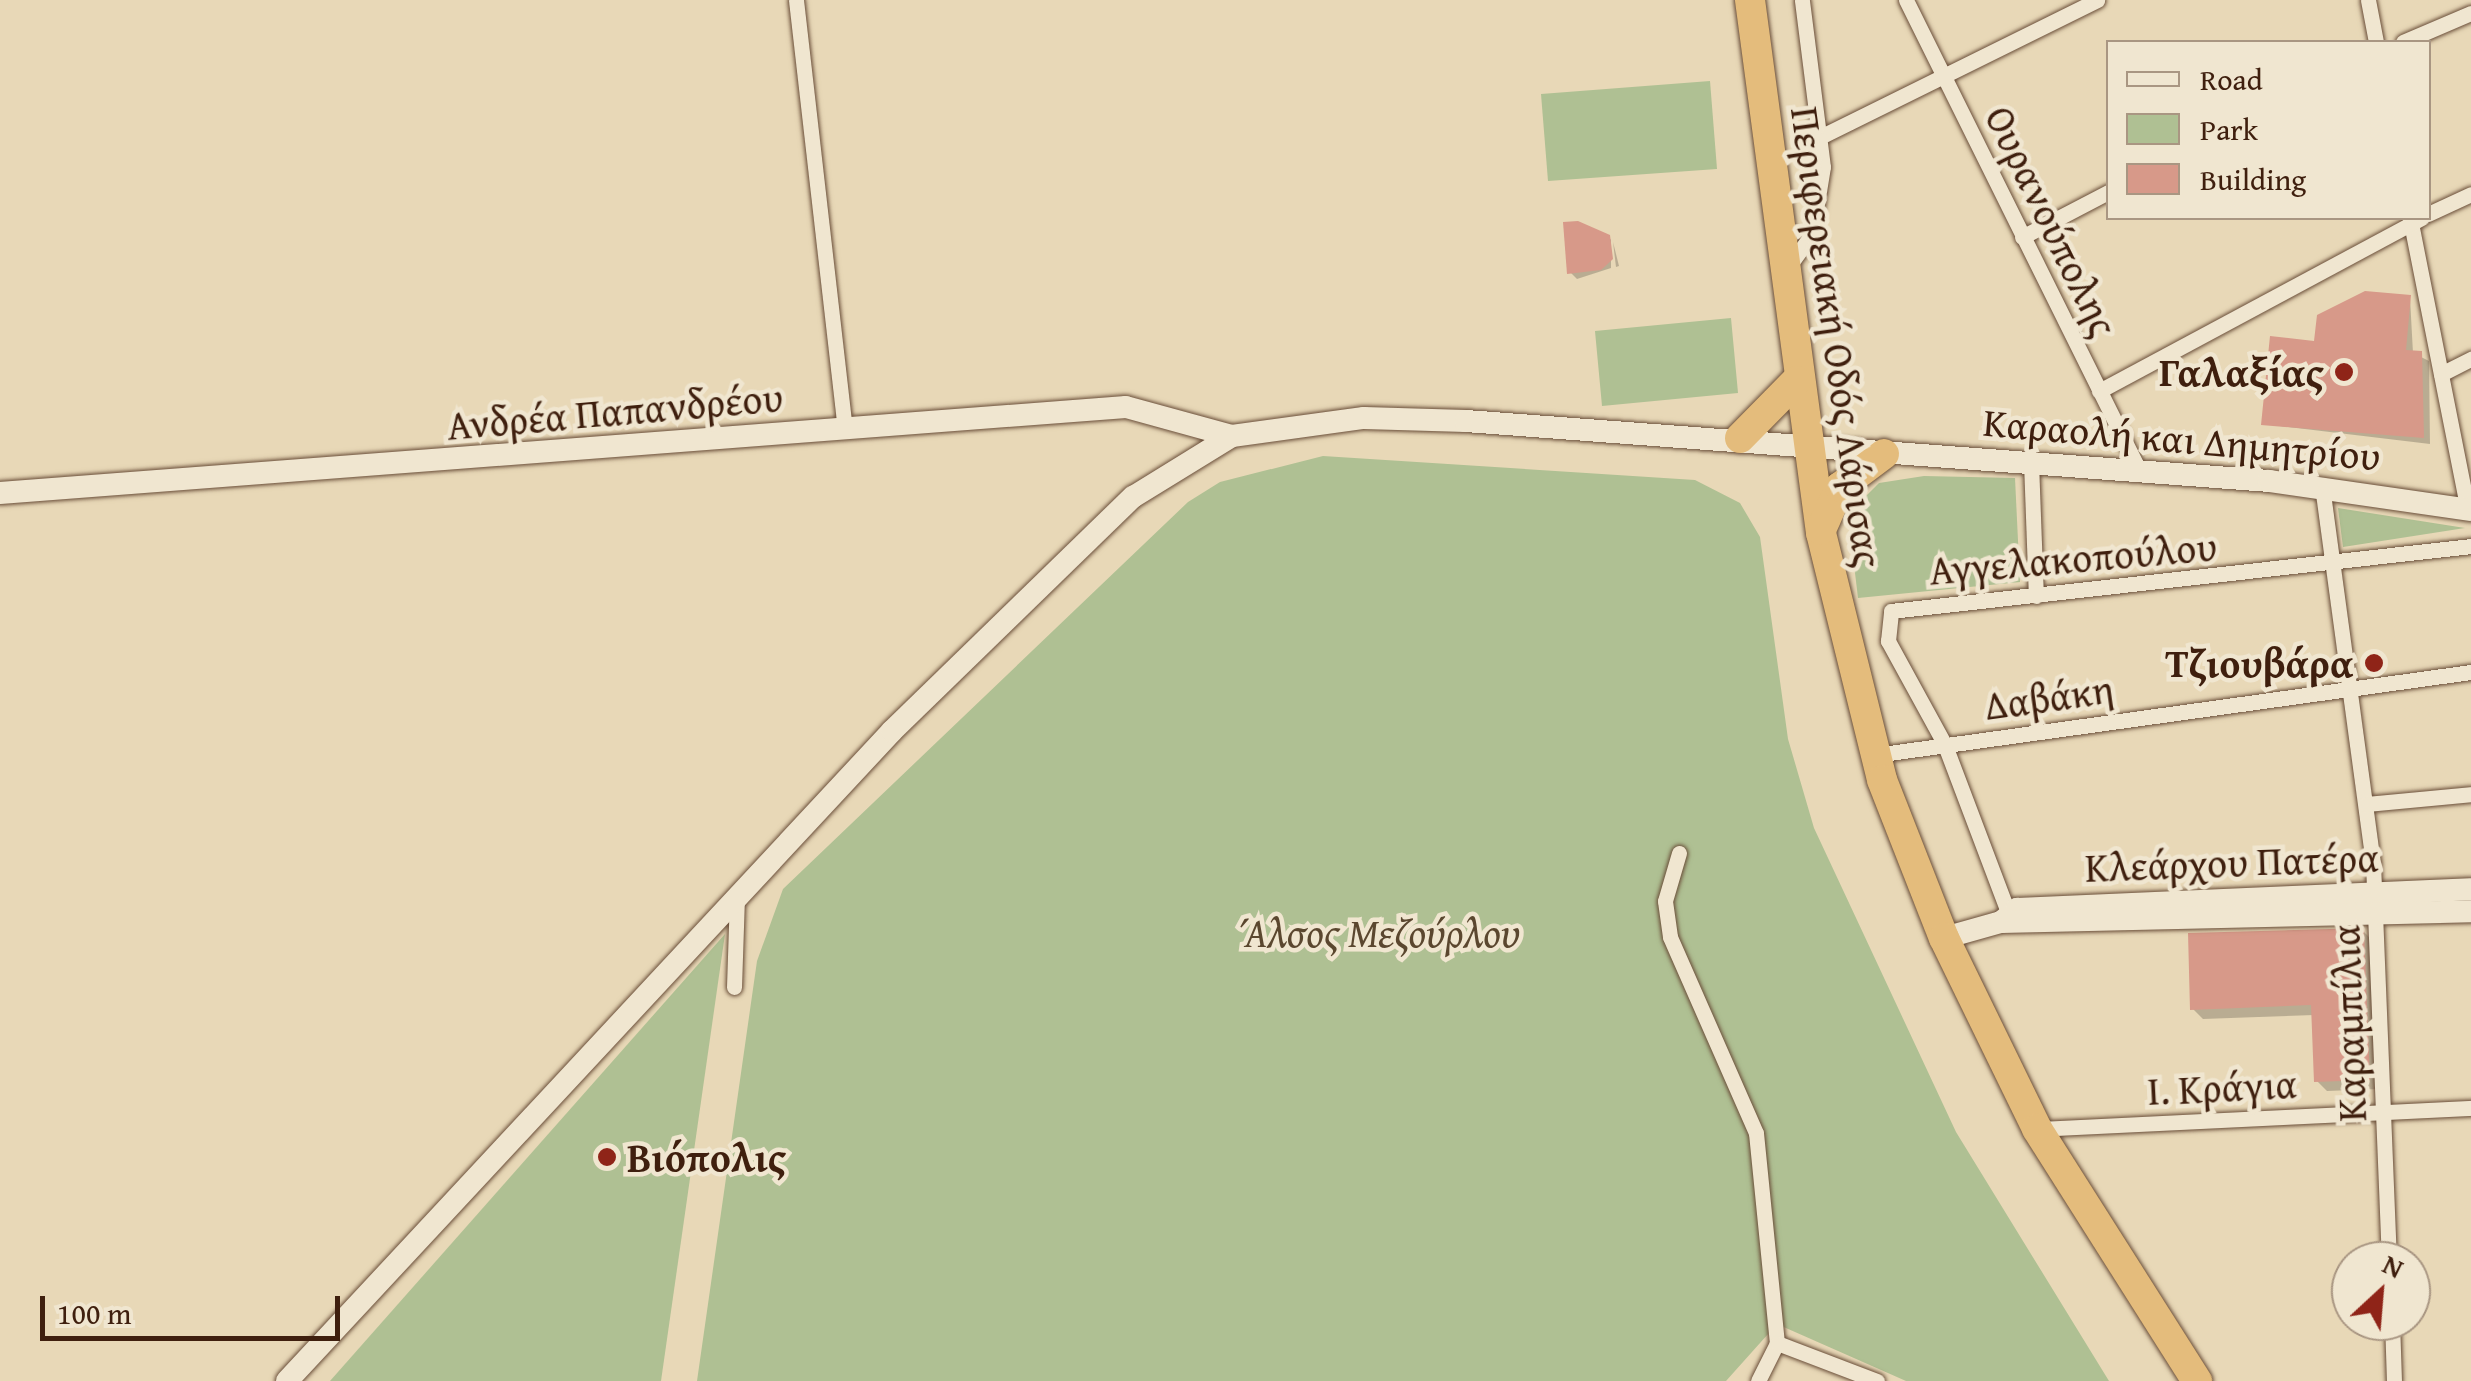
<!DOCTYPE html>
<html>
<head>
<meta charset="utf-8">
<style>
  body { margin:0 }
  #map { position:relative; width:2471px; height:1381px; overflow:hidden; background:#e8d8b7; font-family:"Gentium Book Plus",serif }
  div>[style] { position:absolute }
  .green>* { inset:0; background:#afc093 }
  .shadow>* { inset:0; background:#0003 }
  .building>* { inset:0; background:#d79989 }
  .roads { filter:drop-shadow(0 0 2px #694d38) drop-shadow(0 0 2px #694d38) }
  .street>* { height:15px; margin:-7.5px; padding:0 7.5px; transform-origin:7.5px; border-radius:7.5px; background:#f0e6d0 }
  .secondary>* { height:22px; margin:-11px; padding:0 11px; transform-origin:11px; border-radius:11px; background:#f0e6d0 }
  .highway>* { height:30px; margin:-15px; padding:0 15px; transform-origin:15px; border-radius:15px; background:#e4bc7c }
  .dots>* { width:28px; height:28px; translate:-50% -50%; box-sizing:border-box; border:5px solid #f0e6d0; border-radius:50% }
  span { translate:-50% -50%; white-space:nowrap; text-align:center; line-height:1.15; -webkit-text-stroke:9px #f0e6d0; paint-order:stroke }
  .street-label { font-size:40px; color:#3f1f0e }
  .poi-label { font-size:40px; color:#3f1f0e; font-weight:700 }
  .right { translate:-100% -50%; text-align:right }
  .left { translate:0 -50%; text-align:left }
  .park-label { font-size:40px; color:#5b472f; font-style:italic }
  .legend { position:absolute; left:2106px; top:40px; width:325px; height:180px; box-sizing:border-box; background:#f0e6d0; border:2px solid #a99682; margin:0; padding:12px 18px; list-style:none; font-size:30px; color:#3f1f0e }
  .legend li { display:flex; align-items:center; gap:20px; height:50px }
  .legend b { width:50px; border:2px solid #a99682 }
  .north { position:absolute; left:2331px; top:1241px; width:100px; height:100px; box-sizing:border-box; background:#f0e6d0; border:2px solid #a99682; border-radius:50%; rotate:26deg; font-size:28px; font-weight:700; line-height:40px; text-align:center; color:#3f1f0e }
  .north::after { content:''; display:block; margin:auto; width:35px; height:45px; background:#8f2418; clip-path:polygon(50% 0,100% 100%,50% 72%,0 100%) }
  .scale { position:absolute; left:40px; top:1296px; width:300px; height:45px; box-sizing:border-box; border:5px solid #3f1f0e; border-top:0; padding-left:12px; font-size:30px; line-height:35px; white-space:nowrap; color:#3f1f0e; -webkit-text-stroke:8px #f0e6d0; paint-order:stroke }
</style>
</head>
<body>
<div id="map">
  <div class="green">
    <i style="clip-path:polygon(1710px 81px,1717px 169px,1548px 181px,1541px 94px)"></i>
    <i style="clip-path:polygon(1731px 318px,1738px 393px,1602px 406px,1595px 331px)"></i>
    <i style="clip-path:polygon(1323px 456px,1695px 480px,1740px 503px,1760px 537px,1788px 739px,1814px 828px,1956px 1132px,2109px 1381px,1906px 1381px,1777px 1324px,1726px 1381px,697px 1381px,757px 961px,783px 889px,1188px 502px,1220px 482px)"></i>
    <i style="clip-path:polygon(1924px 476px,2015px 478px,2020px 582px,1858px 598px,1848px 514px,1879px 483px)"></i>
    <i style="clip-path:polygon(2338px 508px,2465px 528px,2343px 547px)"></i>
    <i style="clip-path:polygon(725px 934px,661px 1381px,330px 1381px)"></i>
  </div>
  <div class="shadow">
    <i style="clip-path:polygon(1611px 239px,1611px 268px,1577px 279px,1570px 272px)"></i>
    <i style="clip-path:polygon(1613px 242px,1619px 266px,1616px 267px)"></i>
    <i style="clip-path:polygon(2410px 298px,2413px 353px,2429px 361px,2430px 444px,2263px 424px,2316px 344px)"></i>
    <i style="clip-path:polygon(2363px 931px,2373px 941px,2379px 1089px,2327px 1091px,2317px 1081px,2314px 1015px,2203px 1019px,2193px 1009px)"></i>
  </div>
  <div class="building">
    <i style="clip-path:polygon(1578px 221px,1610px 235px,1613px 259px,1601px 270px,1567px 274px,1563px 222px)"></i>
    <i style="clip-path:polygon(2365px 291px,2411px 295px,2406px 350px,2422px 351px,2424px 438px,2261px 425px,2270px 336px,2314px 341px,2317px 315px)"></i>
    <i style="clip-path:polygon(2364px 928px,2370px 1080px,2314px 1082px,2311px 1005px,2190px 1010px,2188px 933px)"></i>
  </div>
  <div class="roads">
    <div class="street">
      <i style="left:796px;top:0;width:433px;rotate:83.5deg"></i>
      <i style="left:1906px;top:0;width:525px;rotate:63.63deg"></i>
      <i style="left:2368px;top:0;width:43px;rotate:79.2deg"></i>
      <i style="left:2403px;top:42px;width:74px;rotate:-23.1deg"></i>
      <i style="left:1822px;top:136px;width:307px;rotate:-26.3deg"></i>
      <i style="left:2428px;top:214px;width:47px;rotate:-24.9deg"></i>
      <i style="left:2410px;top:218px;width:298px;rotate:78.8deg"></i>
      <i style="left:2022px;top:237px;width:97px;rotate:-27.6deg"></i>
      <i style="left:1786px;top:270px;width:44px;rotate:-54.2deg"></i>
      <i style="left:1812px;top:234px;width:68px;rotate:-80.7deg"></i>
      <i style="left:1823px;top:167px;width:168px;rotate:-97.2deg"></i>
      <i style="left:2441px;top:374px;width:34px;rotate:-27deg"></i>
      <i style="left:2099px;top:391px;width:366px;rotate:-28.2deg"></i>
      <i style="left:2031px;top:462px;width:134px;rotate:87.9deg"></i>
      <i style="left:2322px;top:486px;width:380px;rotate:82.3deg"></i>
      <i style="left:2373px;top:863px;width:398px;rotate:87.7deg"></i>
      <i style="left:1875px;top:755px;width:602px;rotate:-7.93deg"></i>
      <i style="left:2366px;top:804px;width:105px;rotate:-5.4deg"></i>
      <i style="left:1679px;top:853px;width:50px;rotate:106.3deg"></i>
      <i style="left:1665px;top:901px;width:36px;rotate:82deg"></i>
      <i style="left:1670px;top:937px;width:214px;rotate:66.3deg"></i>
      <i style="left:1756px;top:1133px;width:211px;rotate:84.3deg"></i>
      <i style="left:1777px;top:1343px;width:42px;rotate:116.6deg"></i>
      <i style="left:2008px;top:912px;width:178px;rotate:-110.7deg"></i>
      <i style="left:1945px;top:745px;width:119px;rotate:-118.7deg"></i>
      <i style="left:1888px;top:641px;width:30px;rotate:-84deg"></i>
      <i style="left:1891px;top:611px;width:584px;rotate:-6.39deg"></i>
      <i style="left:734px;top:987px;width:90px;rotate:-88.1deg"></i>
      <i style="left:2037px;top:1129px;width:435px;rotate:-2.8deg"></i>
      <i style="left:2392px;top:1321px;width:60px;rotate:88.1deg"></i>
      <i style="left:1777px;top:1343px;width:107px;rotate:20.8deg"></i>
    </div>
    <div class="secondary">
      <i style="left:0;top:493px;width:1129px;rotate:-4.37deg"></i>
      <i style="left:1126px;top:407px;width:110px;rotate:15.3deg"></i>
      <i style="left:2001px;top:922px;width:21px;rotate:-39deg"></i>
      <i style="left:2017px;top:909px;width:454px;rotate:-2.5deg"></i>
      <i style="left:1944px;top:938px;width:59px;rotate:-15.7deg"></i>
      <i style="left:2001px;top:922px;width:470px;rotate:-1.3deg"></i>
      <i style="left:287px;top:1381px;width:888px;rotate:-47.05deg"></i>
      <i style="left:892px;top:731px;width:336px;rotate:-44.2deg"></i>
      <i style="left:1133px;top:497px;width:116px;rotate:-31.6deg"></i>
      <i style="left:1232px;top:436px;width:133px;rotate:-7.8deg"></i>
      <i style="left:1364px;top:418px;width:102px;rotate:1.7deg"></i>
      <i style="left:1466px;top:421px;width:805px;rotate:4.27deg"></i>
      <i style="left:2269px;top:481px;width:204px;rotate:8.2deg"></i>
    </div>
    <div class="highway">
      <i style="left:1750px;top:0;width:538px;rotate:82.41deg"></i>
      <i style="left:1821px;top:533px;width:254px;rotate:76.1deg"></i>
      <i style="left:1882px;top:780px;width:170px;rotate:68.6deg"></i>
      <i style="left:1944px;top:938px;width:212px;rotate:64deg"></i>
      <i style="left:2037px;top:1129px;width:299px;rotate:57.6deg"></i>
      <i style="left:1740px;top:438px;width:80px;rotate:-45.5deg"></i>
      <i style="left:1821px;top:530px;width:47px;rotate:-66.2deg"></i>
      <i style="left:1840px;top:487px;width:55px;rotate:-36.9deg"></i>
    </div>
  </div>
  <div class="dots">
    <i style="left:2344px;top:372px;background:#8f2418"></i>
    <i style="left:2374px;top:663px;background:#8f2418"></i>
    <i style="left:607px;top:1157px;background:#8f2418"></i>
  </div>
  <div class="street-label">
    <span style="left:2052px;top:221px;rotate:64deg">Ουρανούπολης</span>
    <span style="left:1837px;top:337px;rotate:82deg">Περιφερειακή Οδός Λάρισας</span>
    <span style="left:615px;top:411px;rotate:-5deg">Ανδρέα Παπανδρέου</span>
    <span style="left:2182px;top:439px;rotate:5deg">Καραολή και Δημητρίου</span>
    <span style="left:2073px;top:558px;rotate:-5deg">Αγγελακοπούλου</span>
    <span style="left:2049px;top:697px;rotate:-8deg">Δαβάκη</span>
    <span style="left:2232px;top:862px;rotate:-2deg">Κλεάρχου Πατέρα</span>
    <span style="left:2348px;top:1023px;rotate:-92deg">Καραμπίλια</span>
    <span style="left:2222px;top:1087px;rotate:-3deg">Ι. Κράγια</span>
  </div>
  <div class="poi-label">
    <span class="right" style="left:2324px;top:372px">Γαλαξίας</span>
    <span class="right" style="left:2354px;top:663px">Τζιουβάρα</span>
    <span class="left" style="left:627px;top:1157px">Βιόπολις</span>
  </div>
  <div class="park-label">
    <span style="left:1380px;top:933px">Άλσος Μεζούρλου</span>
  </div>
  <ul class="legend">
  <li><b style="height:12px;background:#f0e6d0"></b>Road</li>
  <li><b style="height:28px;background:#afc093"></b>Park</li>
  <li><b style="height:28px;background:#d79989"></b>Building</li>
  </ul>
  <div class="north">N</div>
  <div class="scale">100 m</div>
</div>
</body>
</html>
